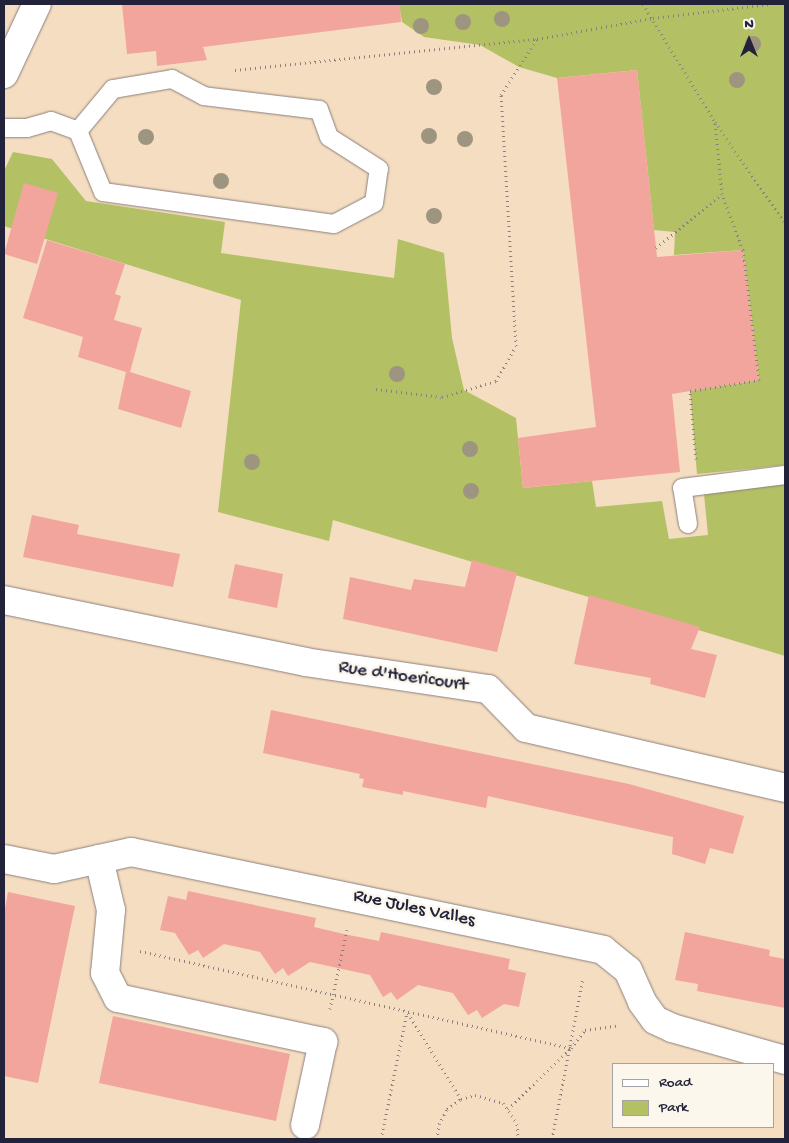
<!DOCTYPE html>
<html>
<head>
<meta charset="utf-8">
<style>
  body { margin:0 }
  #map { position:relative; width:789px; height:1143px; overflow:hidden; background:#f5ddc1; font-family:"Gochi Hand",sans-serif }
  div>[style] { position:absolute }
  .green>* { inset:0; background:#b3c164 }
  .building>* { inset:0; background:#f2a59d }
  .path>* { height:3px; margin-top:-1.5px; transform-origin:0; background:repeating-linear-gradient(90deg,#8c807e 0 1px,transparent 0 5px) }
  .roads { filter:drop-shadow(0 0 1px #8c807e) drop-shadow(0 0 1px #8c807e) }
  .lane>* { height:18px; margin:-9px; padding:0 9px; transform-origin:9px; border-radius:9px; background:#fff }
  .street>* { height:28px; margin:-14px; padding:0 14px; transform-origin:14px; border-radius:14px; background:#fff }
  .secondary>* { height:28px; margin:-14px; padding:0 14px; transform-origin:14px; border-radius:14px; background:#fff }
  .trees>* { width:16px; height:16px; margin:-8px; border-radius:50%; background:#9d957f }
  span { translate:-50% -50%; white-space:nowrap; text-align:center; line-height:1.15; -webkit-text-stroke:5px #fbf7ec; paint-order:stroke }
  .street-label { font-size:19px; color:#22223b }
  .frame { position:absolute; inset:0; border:5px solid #22223b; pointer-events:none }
  .legend { position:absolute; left:612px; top:1063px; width:162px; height:65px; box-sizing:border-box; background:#fbf7ec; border:1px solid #a4a2a5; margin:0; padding:6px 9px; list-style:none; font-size:15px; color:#22223b }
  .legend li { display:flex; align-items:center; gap:10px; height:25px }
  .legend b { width:25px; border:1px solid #a4a2a5 }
  .north { position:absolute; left:724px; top:15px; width:50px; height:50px; -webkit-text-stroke:4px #fbf7ec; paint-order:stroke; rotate:0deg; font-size:14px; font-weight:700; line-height:20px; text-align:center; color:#22223b }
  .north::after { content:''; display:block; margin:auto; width:18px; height:22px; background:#22223b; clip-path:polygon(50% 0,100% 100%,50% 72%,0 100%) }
</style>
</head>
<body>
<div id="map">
  <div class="green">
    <i style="clip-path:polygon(399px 4px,785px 4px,785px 465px,697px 474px,690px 391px,759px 380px,743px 250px,674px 255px,675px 232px,654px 230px,637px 70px,557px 78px,519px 67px,480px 45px,424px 37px,402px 22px)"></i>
    <i style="clip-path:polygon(13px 152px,52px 159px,86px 201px,225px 222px,221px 253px,394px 278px,398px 239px,444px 253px,452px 338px,464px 390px,516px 418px,523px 488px,592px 481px,596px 507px,662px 501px,669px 539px,708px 535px,704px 494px,785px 484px,785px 656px,333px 520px,329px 541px,218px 512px,241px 300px,4px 226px,4px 171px)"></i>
  </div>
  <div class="building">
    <i style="clip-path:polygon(122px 4px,400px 4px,401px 22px,203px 47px,207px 60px,157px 66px,156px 51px,127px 54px)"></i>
    <i style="clip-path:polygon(637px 70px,657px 257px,743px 250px,759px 380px,672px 394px,680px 472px,523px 488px,518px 438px,596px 427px,557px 78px)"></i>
    <i style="clip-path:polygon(24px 183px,58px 193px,37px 264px,4px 254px)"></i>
    <i style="clip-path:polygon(47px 240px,125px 264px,115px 294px,121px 296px,114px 320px,142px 328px,130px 372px,191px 391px,181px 428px,118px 409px,126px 372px,78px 357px,83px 337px,23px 318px)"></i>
    <i style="clip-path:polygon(32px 515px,79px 525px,77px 534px,180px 554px,173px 587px,23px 557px)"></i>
    <i style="clip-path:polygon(472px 560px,517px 573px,497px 652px,343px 619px,350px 577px,411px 590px,414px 579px,465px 587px)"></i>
    <i style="clip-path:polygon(235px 564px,283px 574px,277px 608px,228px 598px)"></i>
    <i style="clip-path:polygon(589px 595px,700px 627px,691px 649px,717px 655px,705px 698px,650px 684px,651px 678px,574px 664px)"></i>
    <i style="clip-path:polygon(271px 710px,629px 784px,744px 816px,733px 854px,710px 848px,705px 864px,672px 854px,673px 837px,488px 796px,486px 808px,403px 791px,403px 795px,362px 787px,364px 779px,359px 778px,360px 774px,263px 753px)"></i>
    <i style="clip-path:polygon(188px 891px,316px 918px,314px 927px,344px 934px,379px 941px,381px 932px,510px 959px,508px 969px,526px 973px,519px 1007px,504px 1004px,482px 1018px,477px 1010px,468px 1015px,453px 993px,418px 985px,397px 1000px,391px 992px,383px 997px,370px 975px,310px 962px,288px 976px,283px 968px,275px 974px,260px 952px,224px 944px,203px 958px,198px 950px,189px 955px,175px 933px,160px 930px,168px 896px,186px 900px)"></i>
    <i style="clip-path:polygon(8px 892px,75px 906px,38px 1083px,4px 1076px,4px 914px)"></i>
    <i style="clip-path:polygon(685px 932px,770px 950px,769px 956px,785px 959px,785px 1008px,697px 991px,698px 984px,675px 980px)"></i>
    <i style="clip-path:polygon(113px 1016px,290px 1054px,276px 1121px,99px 1083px)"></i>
  </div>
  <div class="path">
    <i style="left:643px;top:4px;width:138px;rotate:58.6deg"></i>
    <i style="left:715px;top:122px;width:123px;rotate:55.3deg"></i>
    <i style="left:235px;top:70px;width:304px;rotate:-5.9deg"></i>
    <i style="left:656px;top:248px;width:85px;rotate:-39.3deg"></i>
    <i style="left:722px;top:194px;width:71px;rotate:-95.6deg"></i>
    <i style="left:376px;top:389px;width:66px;rotate:6.9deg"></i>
    <i style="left:442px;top:397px;width:56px;rotate:-16.5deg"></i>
    <i style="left:496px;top:381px;width:40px;rotate:-60.3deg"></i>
    <i style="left:516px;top:346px;width:251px;rotate:-93.4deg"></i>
    <i style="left:501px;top:95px;width:67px;rotate:-57.3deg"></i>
    <i style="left:537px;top:39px;width:118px;rotate:-10.3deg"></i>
    <i style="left:653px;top:18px;width:118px;rotate:-6.8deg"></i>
    <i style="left:696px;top:459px;width:68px;rotate:-95deg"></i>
    <i style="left:690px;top:391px;width:70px;rotate:-9.1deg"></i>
    <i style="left:759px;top:380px;width:131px;rotate:-97deg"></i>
    <i style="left:743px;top:250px;width:60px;rotate:-110.6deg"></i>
    <i style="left:140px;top:951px;width:442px;rotate:12.7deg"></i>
    <i style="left:330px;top:1009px;width:81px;rotate:-77.9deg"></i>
    <i style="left:408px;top:1013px;width:101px;rotate:58.4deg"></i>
    <i style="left:508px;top:1109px;width:88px;rotate:-44.1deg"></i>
    <i style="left:571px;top:1048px;width:23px;rotate:-52deg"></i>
    <i style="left:585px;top:1030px;width:34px;rotate:-8deg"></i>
    <i style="left:381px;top:1139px;width:130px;rotate:-78.4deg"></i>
    <i style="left:437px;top:1139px;width:15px;rotate:-82deg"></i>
    <i style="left:439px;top:1124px;width:17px;rotate:-62deg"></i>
    <i style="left:447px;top:1109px;width:17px;rotate:-36deg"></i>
    <i style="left:461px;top:1099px;width:15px;rotate:-16deg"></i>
    <i style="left:475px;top:1095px;width:29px;rotate:16deg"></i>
    <i style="left:503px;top:1103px;width:25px;rotate:56deg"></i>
    <i style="left:517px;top:1124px;width:15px;rotate:86deg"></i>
    <i style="left:552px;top:1139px;width:164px;rotate:-79.1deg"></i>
  </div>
  <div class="roads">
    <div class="lane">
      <i style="left:4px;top:128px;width:23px"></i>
      <i style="left:27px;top:128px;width:25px;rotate:-16deg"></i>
      <i style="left:51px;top:121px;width:29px;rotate:20deg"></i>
      <i style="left:78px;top:131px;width:66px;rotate:67.7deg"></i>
      <i style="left:103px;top:192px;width:233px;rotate:7.9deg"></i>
      <i style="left:334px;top:224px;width:45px;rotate:-27.7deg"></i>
      <i style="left:374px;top:203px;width:34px;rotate:-82deg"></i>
      <i style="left:379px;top:169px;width:59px;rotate:-147.4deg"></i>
      <i style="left:329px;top:137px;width:29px;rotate:-110deg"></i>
      <i style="left:319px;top:110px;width:116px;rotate:-173.1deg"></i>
      <i style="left:204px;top:96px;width:36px;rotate:-152deg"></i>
      <i style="left:172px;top:79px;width:60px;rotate:170.4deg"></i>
      <i style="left:113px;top:89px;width:55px;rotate:129.8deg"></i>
      <i style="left:688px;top:524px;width:36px;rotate:-99deg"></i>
      <i style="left:682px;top:488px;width:104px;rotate:-7.2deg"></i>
    </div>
    <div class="street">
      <i style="left:4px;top:600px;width:307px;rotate:11.6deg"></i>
      <i style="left:305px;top:662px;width:185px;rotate:8.4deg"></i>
      <i style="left:488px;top:689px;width:54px;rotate:45.7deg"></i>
      <i style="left:526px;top:728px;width:266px;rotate:13deg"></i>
      <i style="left:4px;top:859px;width:51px;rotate:11.3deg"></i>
      <i style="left:54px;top:869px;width:79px;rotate:-12.4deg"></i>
      <i style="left:131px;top:852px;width:482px;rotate:11.7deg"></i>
      <i style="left:603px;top:950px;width:32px;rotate:39deg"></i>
      <i style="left:628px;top:970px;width:35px;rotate:66deg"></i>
      <i style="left:642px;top:1002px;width:22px;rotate:54deg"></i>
      <i style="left:655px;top:1020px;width:19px;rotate:25deg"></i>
      <i style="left:672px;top:1028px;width:117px;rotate:15.8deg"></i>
      <i style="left:99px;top:859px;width:52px;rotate:76.8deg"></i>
      <i style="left:111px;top:910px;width:63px;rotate:95.4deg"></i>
      <i style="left:105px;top:973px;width:28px;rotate:63deg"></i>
      <i style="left:118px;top:998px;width:210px;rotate:12.1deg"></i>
      <i style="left:323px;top:1042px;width:85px;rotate:102.2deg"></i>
    </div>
    <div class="secondary">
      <i style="left:4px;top:74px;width:77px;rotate:-64.8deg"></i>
    </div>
  </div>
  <div class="trees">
    <i style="left:502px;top:19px"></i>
    <i style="left:463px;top:22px"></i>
    <i style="left:421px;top:26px"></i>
    <i style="left:753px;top:44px"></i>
    <i style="left:737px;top:80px"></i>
    <i style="left:434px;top:87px"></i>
    <i style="left:429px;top:136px"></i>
    <i style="left:146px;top:137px"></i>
    <i style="left:465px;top:139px"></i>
    <i style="left:221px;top:181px"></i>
    <i style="left:434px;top:216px"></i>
    <i style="left:397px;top:374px"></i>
    <i style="left:470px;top:449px"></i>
    <i style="left:252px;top:462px"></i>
    <i style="left:471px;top:491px"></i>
  </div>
  <div class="street-label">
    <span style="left:403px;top:677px;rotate:8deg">Rue d'Hoericourt</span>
    <span style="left:414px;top:909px;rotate:12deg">Rue Jules Valles</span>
  </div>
  <div class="frame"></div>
  <ul class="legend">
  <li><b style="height:6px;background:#fff"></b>Road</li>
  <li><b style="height:14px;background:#b3c164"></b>Park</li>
  </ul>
  <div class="north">N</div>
</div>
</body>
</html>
